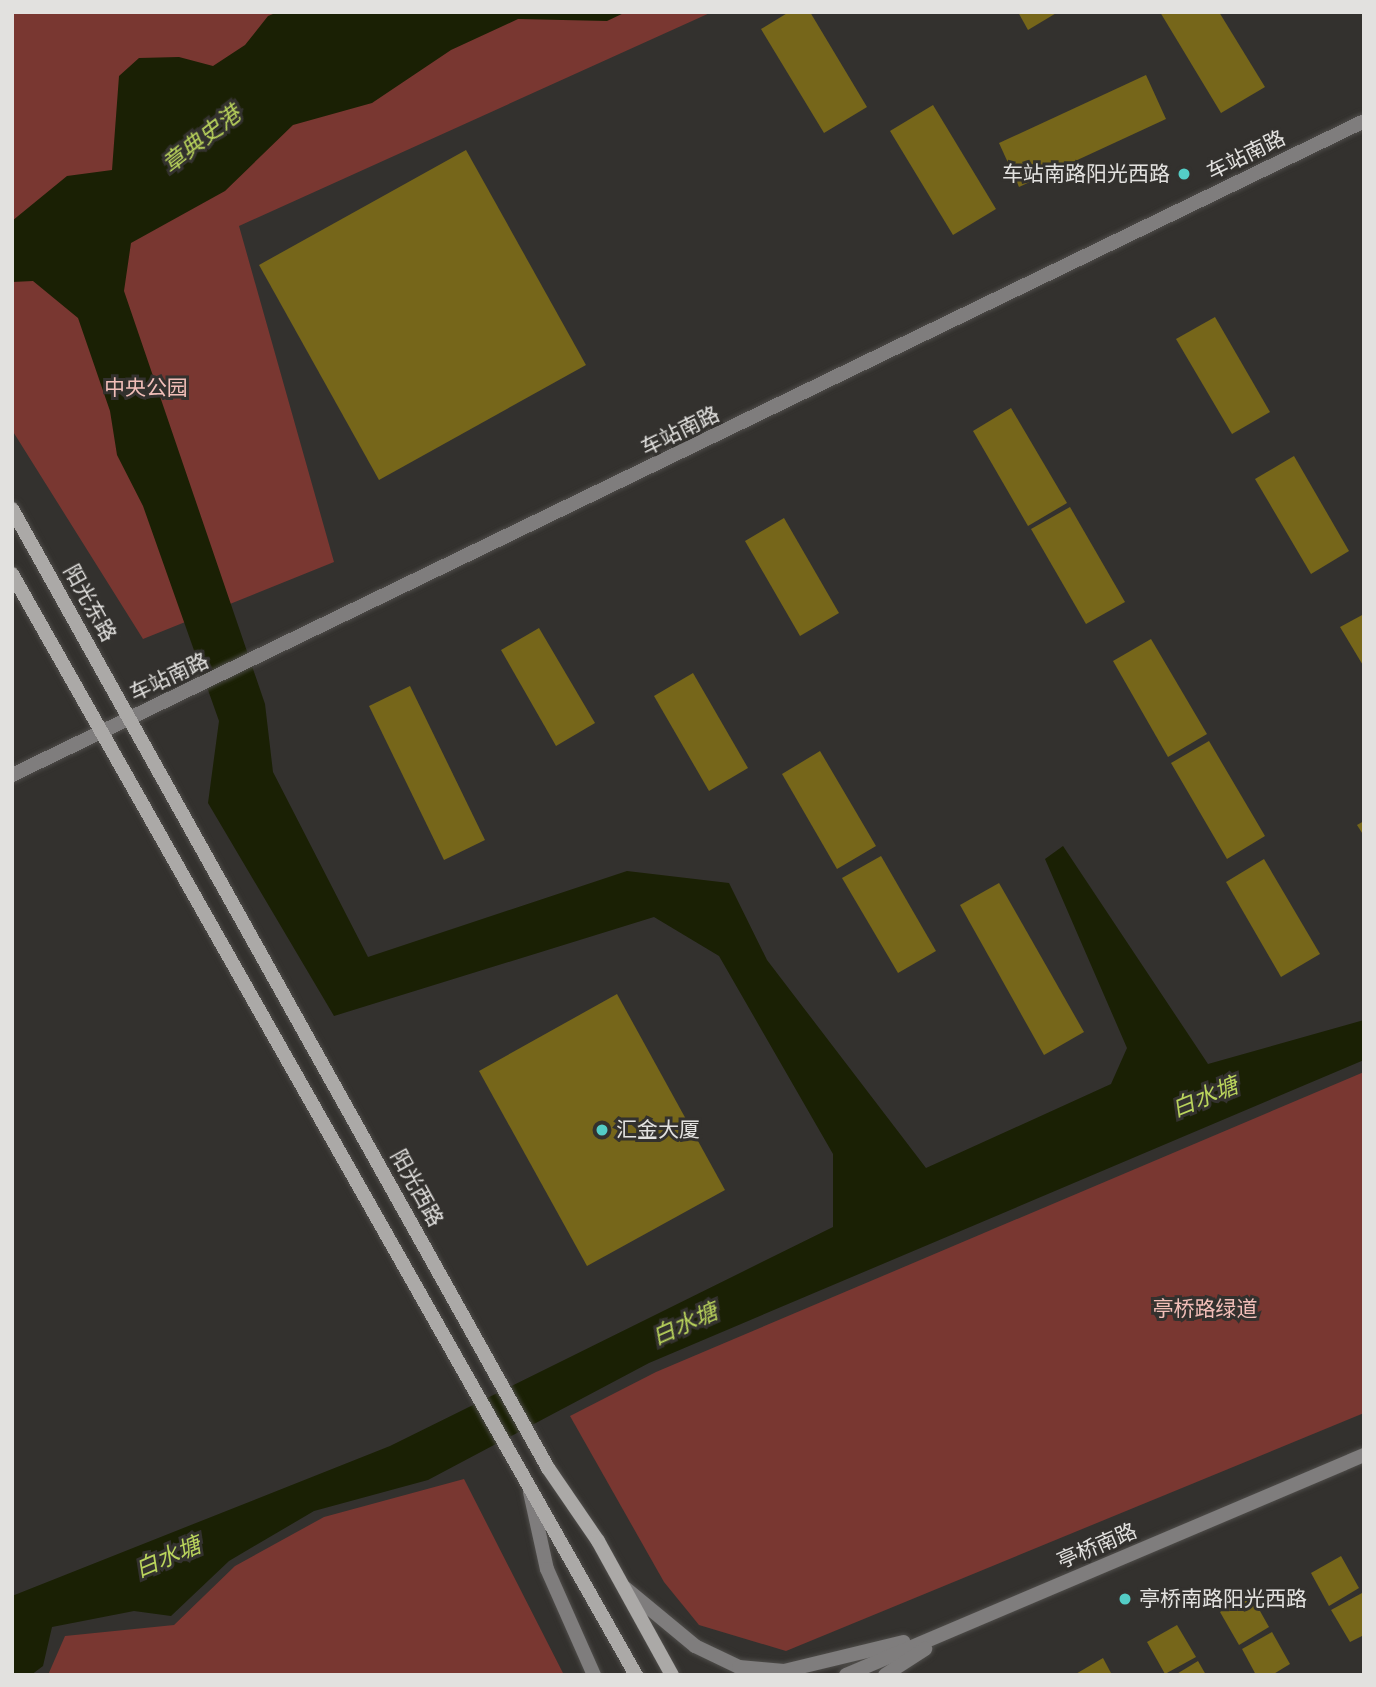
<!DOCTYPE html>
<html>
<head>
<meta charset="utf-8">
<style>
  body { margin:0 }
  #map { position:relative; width:1376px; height:1687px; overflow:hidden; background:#33312e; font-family:Roboto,"Noto Sans SC",sans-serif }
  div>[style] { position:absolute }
  .green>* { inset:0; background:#793731 }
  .water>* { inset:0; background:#1a2004 }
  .building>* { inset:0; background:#76661a }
  .roads { filter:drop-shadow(0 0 2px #4f4d4a) drop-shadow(0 0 2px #4f4d4a) }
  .tertiary>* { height:14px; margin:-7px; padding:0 7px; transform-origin:7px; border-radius:7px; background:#7f7d7d }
  .secondary>* { height:14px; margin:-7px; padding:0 7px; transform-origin:7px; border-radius:7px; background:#aba9a7 }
  .dots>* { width:19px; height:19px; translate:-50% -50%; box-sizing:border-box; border:4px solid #33312e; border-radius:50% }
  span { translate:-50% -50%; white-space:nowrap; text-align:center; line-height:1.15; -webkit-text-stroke:6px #33312e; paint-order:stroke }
  .street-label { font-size:21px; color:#e2e1df }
  .poi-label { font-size:21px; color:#e2e1df }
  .right { translate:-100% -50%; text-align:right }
  .left { translate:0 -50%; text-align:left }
  .park-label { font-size:21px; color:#f1beb8 }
  .water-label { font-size:23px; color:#bad45c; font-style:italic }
  .frame { position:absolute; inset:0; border:14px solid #e2e1df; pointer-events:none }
</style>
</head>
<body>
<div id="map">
  <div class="green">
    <i style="clip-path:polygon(12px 12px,712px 12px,239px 226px,334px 562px,143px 639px,12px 430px)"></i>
    <i style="clip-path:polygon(1364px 1072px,1364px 1413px,786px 1651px,699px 1625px,664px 1582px,570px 1416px,656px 1372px)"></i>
    <i style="clip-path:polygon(464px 1479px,564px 1675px,48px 1675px,65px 1636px,174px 1625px,235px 1566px,324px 1517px)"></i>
  </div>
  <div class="water">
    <i style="clip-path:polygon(278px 12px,626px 12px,607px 21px,518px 19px,451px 50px,372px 103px,293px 125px,225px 191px,131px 243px,124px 291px,265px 704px,273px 772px,368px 957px,627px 871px,729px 883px,767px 960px,926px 1168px,1111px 1084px,1127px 1048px,1045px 859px,1063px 846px,1208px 1064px,1364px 1020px,1364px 1060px,649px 1363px,428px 1480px,314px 1511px,229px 1561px,171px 1616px,134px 1611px,52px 1627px,43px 1666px,31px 1675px,12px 1675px,12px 1596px,390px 1446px,833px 1227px,833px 1154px,719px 956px,654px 917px,334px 1016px,208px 803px,219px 721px,143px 506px,117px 455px,110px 411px,78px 318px,33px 281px,12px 282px,12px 221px,67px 176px,112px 170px,119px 76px,139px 58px,179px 57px,213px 66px,245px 45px,268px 16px)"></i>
  </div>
  <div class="building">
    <i style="clip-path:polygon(789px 12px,810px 12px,867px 107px,824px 133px,761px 29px)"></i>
    <i style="clip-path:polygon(1018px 12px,1058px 12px,1028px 30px)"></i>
    <i style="clip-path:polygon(1160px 12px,1219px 12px,1265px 87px,1221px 113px)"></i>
    <i style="clip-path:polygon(1146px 75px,1166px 119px,1019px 187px,999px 143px)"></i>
    <i style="clip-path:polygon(933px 105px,996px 209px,953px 235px,890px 131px)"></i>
    <i style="clip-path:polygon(466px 150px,586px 365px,379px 480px,259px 265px)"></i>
    <i style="clip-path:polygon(1215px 317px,1270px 412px,1232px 434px,1176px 339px)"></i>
    <i style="clip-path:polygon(1011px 408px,1067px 503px,1028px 526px,973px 431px)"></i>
    <i style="clip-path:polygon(1294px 456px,1349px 551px,1311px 574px,1255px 479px)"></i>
    <i style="clip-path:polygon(1070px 507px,1125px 602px,1086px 624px,1031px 529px)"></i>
    <i style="clip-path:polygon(784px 518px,839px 613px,800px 636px,745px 541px)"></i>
    <i style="clip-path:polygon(1364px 614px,1364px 667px,1340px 627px)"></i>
    <i style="clip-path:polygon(539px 628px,595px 723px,556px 746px,501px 650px)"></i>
    <i style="clip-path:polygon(1151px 639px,1207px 734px,1168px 757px,1113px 661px)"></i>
    <i style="clip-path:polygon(693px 673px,748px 768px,709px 791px,654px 696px)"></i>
    <i style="clip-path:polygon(410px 686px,485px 840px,444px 860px,369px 706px)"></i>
    <i style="clip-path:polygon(1209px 741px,1265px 836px,1227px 859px,1171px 763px)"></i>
    <i style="clip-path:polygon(820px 751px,876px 846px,837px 869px,782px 774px)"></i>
    <i style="clip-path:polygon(1364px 821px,1364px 836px,1357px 825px)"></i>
    <i style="clip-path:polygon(881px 856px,936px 951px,898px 973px,842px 878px)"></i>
    <i style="clip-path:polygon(1264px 859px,1320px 954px,1281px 977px,1226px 882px)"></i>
    <i style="clip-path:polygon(999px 883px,1084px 1032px,1044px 1055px,960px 905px)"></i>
    <i style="clip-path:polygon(617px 994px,725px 1190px,587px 1266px,479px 1071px)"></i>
    <i style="clip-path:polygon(1341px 1556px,1359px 1588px,1329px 1606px,1311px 1573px)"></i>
    <i style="clip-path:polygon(1362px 1593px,1364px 1635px,1350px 1642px,1331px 1610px)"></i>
    <i style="clip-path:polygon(1251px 1595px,1269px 1627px,1239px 1645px,1220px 1612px)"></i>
    <i style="clip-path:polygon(1177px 1625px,1196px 1657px,1165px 1674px,1147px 1642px)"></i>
    <i style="clip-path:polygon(1272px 1632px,1290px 1664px,1272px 1675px,1256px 1675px,1242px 1649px)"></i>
    <i style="clip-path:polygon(1103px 1658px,1112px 1675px,1074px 1675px)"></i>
    <i style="clip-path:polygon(1198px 1661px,1206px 1675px,1175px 1675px)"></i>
  </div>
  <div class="roads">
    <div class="tertiary">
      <i style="left:12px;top:775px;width:1502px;rotate:-25.81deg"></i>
      <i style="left:530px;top:1492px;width:79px;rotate:77.6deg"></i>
      <i style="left:547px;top:1569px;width:116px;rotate:66.1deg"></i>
      <i style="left:625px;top:1588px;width:91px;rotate:39.6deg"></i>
      <i style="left:695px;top:1646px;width:49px;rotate:25.5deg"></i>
      <i style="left:739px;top:1667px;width:45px;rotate:5.1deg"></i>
      <i style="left:784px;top:1671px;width:123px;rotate:-13.6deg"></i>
      <i style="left:846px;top:1675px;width:563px;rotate:-23.01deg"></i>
      <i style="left:885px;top:1675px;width:48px;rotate:-33deg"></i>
    </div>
    <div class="secondary">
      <i style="left:12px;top:509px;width:1099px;rotate:60.8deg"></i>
      <i style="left:548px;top:1468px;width:88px;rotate:55.6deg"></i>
      <i style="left:598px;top:1541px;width:153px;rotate:61.1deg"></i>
      <i style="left:12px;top:574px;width:1266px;rotate:60.46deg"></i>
    </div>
  </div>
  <div class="dots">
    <i style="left:1184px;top:174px;background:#54cdc6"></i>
    <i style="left:602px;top:1130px;background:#54cdc6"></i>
    <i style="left:1125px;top:1599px;background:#54cdc6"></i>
  </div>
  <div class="street-label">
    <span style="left:1246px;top:155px;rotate:-26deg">车站南路</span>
    <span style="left:680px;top:431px;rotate:-26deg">车站南路</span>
    <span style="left:90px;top:603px;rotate:61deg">阳光东路</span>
    <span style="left:169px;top:677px;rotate:-25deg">车站南路</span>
    <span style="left:417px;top:1188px;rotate:61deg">阳光西路</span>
    <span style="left:1097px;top:1546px;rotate:-23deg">亭桥南路</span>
  </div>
  <div class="poi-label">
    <span class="right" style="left:1170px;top:174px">车站南路阳光西路</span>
    <span class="left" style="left:616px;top:1130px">汇金大厦</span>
    <span class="left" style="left:1139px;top:1599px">亭桥南路阳光西路</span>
  </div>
  <div class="park-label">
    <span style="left:146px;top:388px">中央公园</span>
    <span style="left:1205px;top:1309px">亭桥路绿道</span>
  </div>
  <div class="water-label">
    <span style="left:202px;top:140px;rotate:-38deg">章典史港</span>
    <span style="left:1205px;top:1098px;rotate:-22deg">白水塘</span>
    <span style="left:685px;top:1325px;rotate:-24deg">白水塘</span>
    <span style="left:168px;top:1558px;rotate:-23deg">白水塘</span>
  </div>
  <div class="frame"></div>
</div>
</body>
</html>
